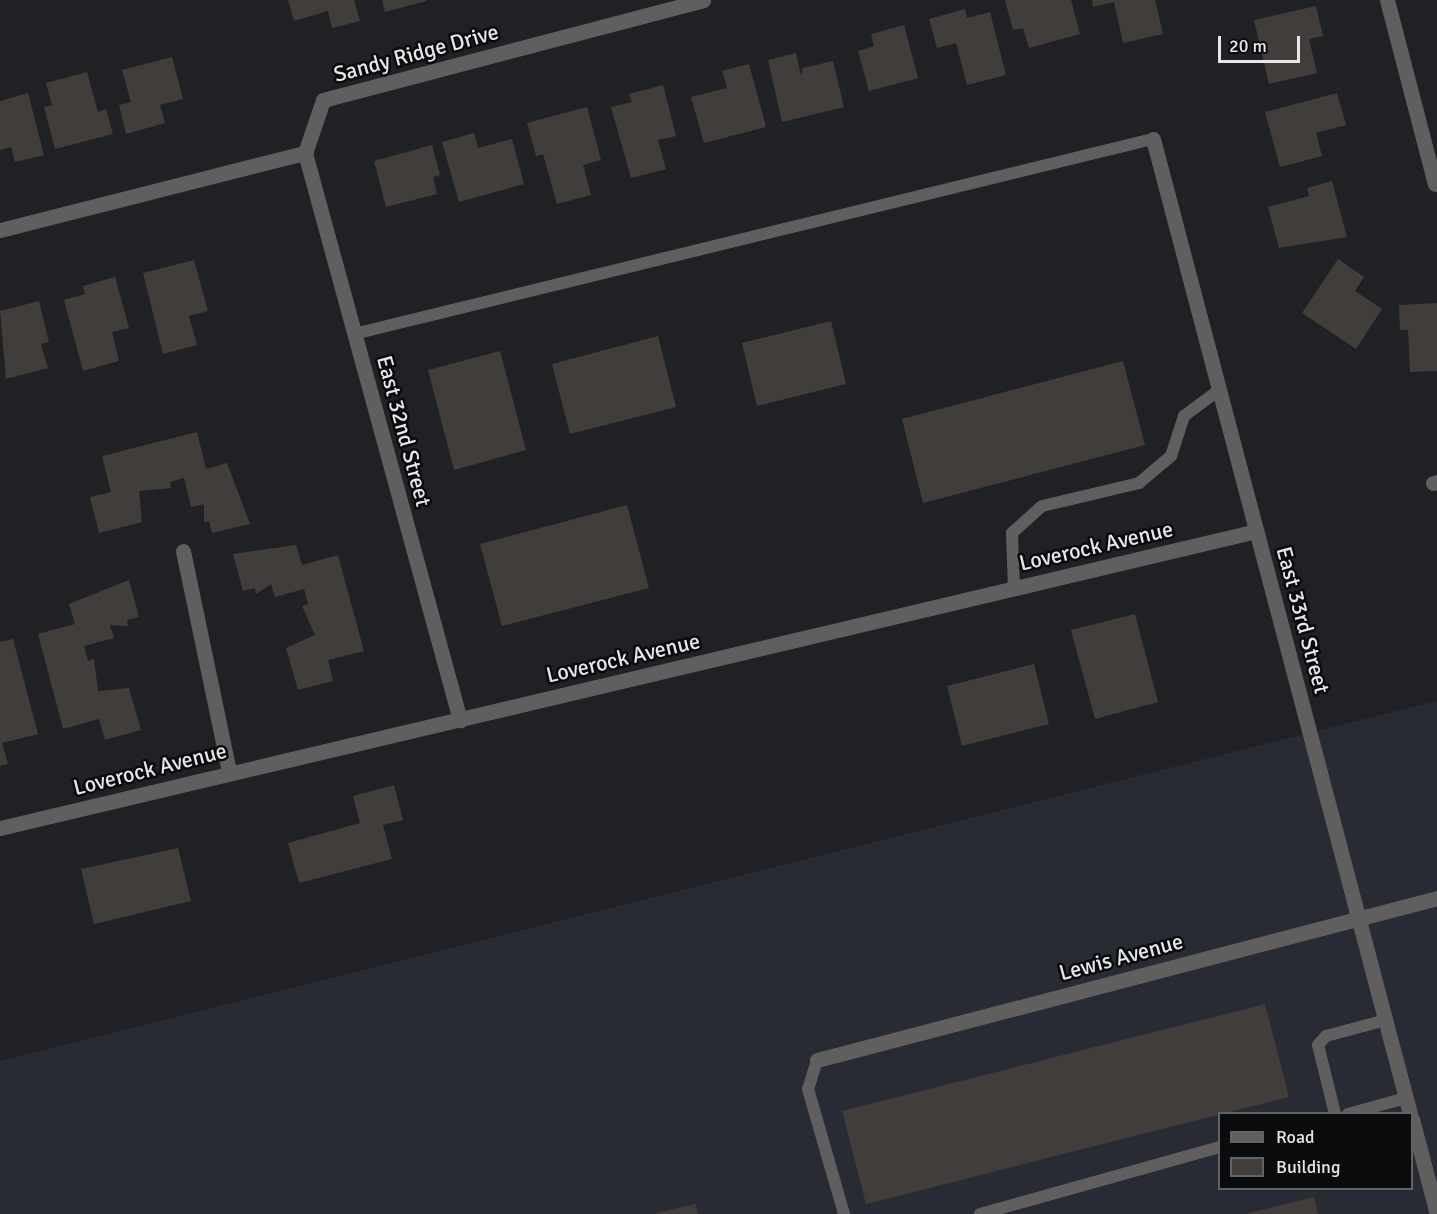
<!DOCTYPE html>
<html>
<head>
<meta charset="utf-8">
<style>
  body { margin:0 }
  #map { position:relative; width:1437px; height:1214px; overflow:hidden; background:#202125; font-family:Signika,sans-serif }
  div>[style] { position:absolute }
  .built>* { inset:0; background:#292b34 }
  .building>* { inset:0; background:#413d3a }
  .lane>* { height:12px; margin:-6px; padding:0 6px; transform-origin:6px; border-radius:6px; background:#615e60 }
  .street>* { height:15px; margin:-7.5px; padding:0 7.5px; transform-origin:7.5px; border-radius:7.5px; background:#615e60 }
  span { translate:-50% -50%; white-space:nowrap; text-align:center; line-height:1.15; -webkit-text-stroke:5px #0a0b0c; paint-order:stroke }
  .street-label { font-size:22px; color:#e7e7ea }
  .legend { position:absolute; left:1218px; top:1112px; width:195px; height:78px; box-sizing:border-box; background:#0a0b0c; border:2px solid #626365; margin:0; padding:8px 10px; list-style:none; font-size:18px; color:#e7e7ea }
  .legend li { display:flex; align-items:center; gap:12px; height:30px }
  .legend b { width:30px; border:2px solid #626365 }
  .scale { position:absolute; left:1218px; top:36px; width:82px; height:27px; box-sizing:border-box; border:3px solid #e7e7ea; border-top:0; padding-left:8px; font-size:18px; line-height:21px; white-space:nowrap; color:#e7e7ea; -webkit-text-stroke:4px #0a0b0c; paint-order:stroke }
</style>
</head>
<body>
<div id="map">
  <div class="built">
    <i style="clip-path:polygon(evenodd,1437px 701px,1437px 1214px,0 1214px,0 1061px,1437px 701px,1220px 1114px,1412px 1114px,1412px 1188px,1220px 1188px,1220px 1114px)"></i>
  </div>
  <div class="building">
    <i style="clip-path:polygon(288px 0,354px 0,360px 21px,332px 28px,328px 11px,294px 21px)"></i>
    <i style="clip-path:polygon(382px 0,426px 0,426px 1px,385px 12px)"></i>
    <i style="clip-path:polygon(1005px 0,1071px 0,1080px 34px,1029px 48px,1023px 28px,1013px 30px)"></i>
    <i style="clip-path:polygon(1092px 0,1155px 0,1163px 34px,1123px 43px,1114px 2px,1093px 7px)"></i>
    <i style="clip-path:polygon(1316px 6px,1323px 36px,1309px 39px,1317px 73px,1269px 84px,1254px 20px)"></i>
    <i style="clip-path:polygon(965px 9px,967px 18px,990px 12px,1006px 75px,967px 85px,956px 43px,937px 48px,929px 19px)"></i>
    <i style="clip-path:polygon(904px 25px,918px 78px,869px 91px,858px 51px,874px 46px,871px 34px)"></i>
    <i style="clip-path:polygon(796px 53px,801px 76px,803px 68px,833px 61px,844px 107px,782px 122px,768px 60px)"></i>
    <i style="clip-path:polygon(172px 57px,183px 99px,160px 105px,165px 123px,126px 134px,119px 105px,131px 102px,122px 70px)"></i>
    <i style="clip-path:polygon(749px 64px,766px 127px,704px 143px,691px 97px,727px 88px,722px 71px)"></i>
    <i style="clip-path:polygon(87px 72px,98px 112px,106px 109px,113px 134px,55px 149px,44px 107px,52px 105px,46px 83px)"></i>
    <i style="clip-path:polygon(663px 85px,676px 136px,658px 140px,666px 169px,631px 178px,611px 107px,632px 102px,629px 94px)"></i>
    <i style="clip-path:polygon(28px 93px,44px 155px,15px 162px,11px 147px,0 150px,0 101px)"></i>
    <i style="clip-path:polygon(1337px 93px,1346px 125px,1316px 133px,1322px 156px,1280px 167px,1265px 112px)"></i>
    <i style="clip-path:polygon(587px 107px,601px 160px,583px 165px,591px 195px,557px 204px,543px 154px,536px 156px,527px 123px)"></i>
    <i style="clip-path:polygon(474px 133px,478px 148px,512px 139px,524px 184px,459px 202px,442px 142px)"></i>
    <i style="clip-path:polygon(432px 145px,440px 175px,433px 177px,437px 194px,386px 207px,374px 161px)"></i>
    <i style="clip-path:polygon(1332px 181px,1347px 237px,1279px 248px,1268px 207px,1309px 196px,1307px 188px)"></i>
    <i style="clip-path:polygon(1338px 259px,1364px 277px,1355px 291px,1382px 309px,1356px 349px,1302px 313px)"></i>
    <i style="clip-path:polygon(194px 260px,208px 311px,189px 316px,197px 345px,163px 354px,143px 273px)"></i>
    <i style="clip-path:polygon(115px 277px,129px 328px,112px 332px,119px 361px,83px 371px,64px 300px,85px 294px,83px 286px)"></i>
    <i style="clip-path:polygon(39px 301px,49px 342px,41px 344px,48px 368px,6px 379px,0 311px)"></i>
    <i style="clip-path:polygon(1437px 303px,1437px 371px,1410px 372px,1408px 330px,1400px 330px,1399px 305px)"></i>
    <i style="clip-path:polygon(831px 321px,846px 384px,757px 406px,742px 343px)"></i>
    <i style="clip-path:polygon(658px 336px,676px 407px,570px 434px,552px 364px)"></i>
    <i style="clip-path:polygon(500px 351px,526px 450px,454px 470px,428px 370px)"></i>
    <i style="clip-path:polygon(1123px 361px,1145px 445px,923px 503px,902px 419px)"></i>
    <i style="clip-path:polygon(197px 432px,206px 469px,227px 463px,250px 524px,212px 533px,209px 521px,204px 522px,204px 504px,191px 507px,184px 478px,170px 482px,171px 488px,139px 491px,142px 522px,99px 533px,90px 497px,111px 492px,102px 456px)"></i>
    <i style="clip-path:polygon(627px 505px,649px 588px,502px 626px,480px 544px)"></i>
    <i style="clip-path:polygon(296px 545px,302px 565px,338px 555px,364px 651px,328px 660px,333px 681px,298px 690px,286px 648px,315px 635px,302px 606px,308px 604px,304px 589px,275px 597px,271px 584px,256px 594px,255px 588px,243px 591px,233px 554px)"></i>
    <i style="clip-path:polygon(129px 580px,139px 617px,127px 620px,128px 626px,110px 625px,114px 638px,84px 646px,88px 661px,94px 659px,98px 691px,129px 688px,141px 730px,105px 740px,99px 719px,63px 729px,38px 634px,75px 624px,69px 604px)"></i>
    <i style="clip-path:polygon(1135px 614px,1158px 702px,1095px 719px,1071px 630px)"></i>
    <i style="clip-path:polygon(13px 639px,38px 734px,2px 743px,8px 764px,0 766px,0 642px)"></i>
    <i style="clip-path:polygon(1034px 664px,1049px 724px,962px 746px,947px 686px)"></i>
    <i style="clip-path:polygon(394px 785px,403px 820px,383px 825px,392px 859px,299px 883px,288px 843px,360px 823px,353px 796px)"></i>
    <i style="clip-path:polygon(178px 848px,191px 901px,94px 924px,81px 869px)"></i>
    <i style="clip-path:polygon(1265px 1004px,1289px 1097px,866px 1204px,842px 1111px)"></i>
    <i style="clip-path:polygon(1314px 1197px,1318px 1214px,1248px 1214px,1248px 1213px)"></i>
    <i style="clip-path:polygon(696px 1204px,698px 1214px,656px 1214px,656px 1213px)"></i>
  </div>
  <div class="lane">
    <i style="left:354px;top:334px;width:822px;rotate:-13.72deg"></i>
    <i style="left:1014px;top:588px;width:55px;rotate:-92.1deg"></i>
    <i style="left:1012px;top:533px;width:40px;rotate:-42deg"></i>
    <i style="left:1042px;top:506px;width:100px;rotate:-13.3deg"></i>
    <i style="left:1139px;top:483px;width:42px;rotate:-40.2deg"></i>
    <i style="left:1171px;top:456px;width:42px;rotate:-72deg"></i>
    <i style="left:1184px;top:416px;width:44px;rotate:-36.6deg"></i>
    <i style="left:817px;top:1060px;width:30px;rotate:107deg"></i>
    <i style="left:808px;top:1089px;width:130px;rotate:73.9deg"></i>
    <i style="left:1335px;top:1114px;width:71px;rotate:-103.8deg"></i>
    <i style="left:1318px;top:1045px;width:12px;rotate:-48deg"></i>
    <i style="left:1326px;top:1036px;width:62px;rotate:-14.9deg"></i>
    <i style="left:1348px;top:1114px;width:60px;rotate:-15.4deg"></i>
    <i style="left:980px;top:1214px;width:249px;rotate:-15.6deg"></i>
  </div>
  <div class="street">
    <i style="left:1387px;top:0;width:190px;rotate:75.4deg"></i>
    <i style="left:1153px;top:139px;width:1008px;rotate:75.23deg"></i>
    <i style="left:305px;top:153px;width:588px;rotate:74.71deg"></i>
    <i style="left:0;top:230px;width:315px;rotate:-14.2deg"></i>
    <i style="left:305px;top:153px;width:56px;rotate:-71.2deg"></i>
    <i style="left:323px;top:100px;width:393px;rotate:-14.7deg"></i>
    <i style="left:1433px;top:483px;width:4px;rotate:-14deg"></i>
    <i style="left:183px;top:551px;width:226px;rotate:78.2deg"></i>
    <i style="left:0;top:828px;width:1291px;rotate:-13.3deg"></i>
    <i style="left:817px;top:1060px;width:641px;rotate:-14.64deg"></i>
    <i style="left:1412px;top:1119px;width:98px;rotate:75.3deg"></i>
  </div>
  <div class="street-label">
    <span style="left:416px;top:53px;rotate:-15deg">Sandy Ridge Drive</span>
    <span style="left:404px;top:431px;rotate:75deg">East 32nd Street</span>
    <span style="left:1096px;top:546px;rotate:-13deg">Loverock Avenue</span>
    <span style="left:1303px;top:620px;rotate:75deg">East 33rd Street</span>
    <span style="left:623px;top:658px;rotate:-13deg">Loverock Avenue</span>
    <span style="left:150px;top:769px;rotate:-14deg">Loverock Avenue</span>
    <span style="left:1121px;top:957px;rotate:-15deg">Lewis Avenue</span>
  </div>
  <ul class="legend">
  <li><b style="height:8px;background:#615e60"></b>Road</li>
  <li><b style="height:16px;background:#413d3a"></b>Building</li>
  </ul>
  <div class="scale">20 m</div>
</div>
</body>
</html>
